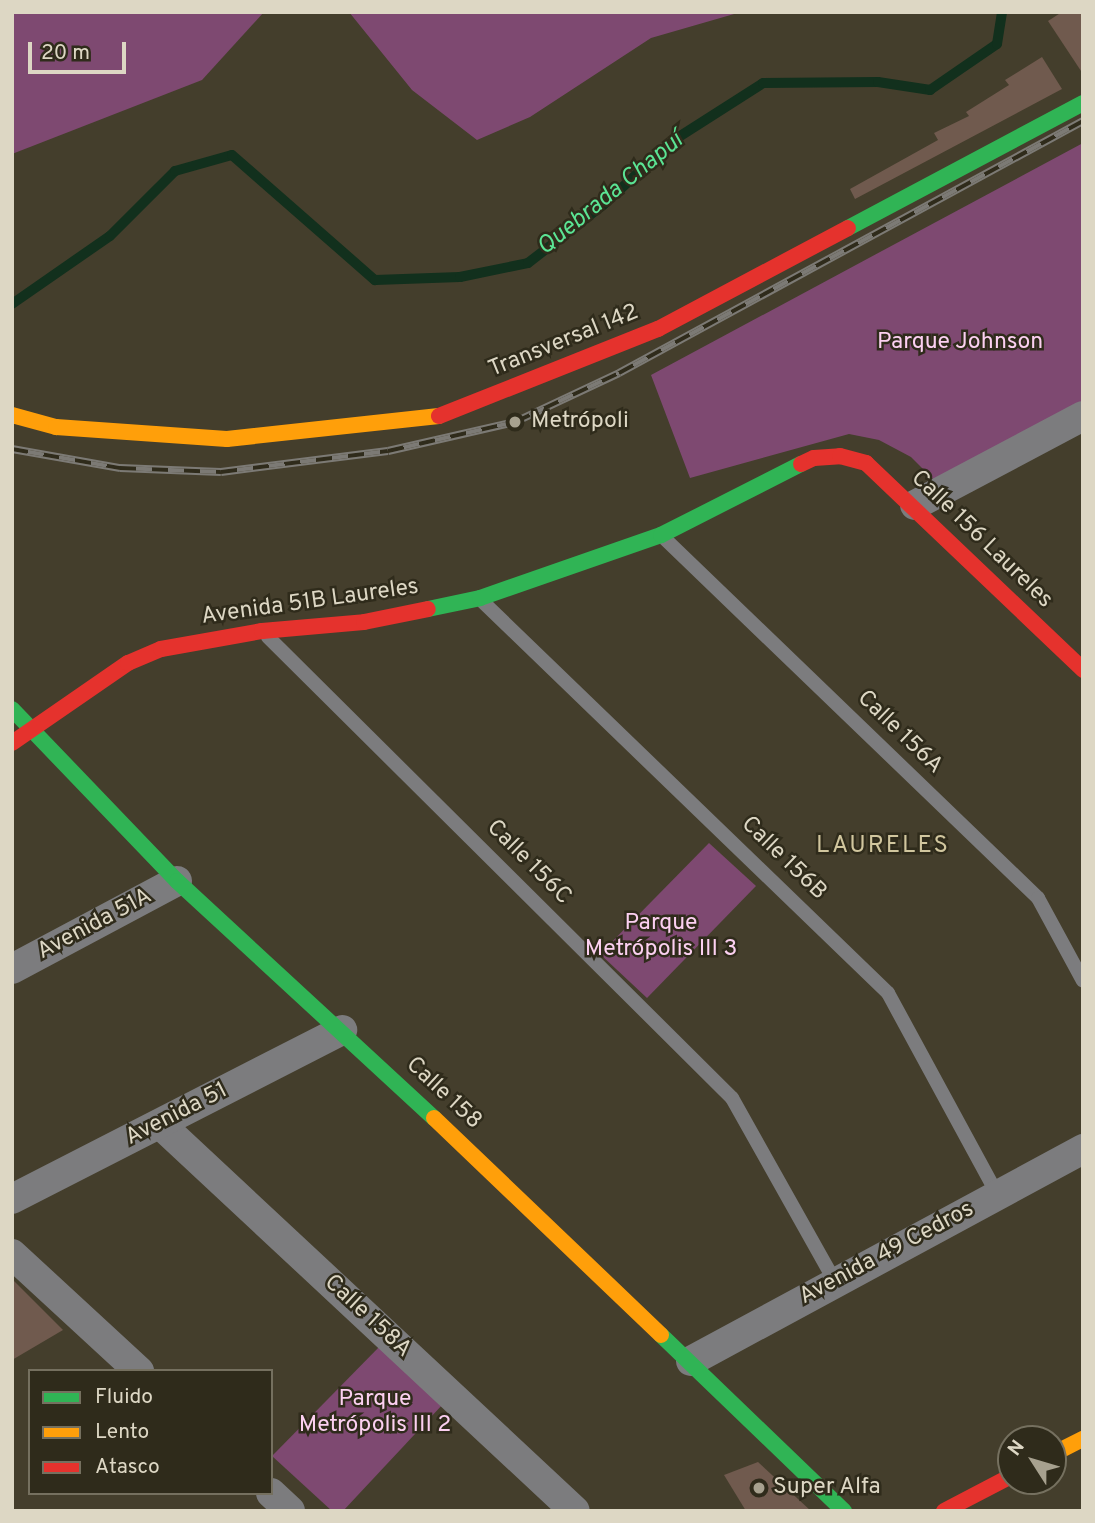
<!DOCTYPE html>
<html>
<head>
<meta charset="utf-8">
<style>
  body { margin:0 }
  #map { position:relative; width:1095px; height:1523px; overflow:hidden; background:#443e2c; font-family:Overpass,sans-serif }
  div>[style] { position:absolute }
  .green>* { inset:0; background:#7e4971 }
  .stream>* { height:10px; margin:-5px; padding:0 5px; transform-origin:5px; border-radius:5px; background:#12301d }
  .building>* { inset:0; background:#705a4e }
  .lane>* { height:14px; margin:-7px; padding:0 7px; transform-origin:7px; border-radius:7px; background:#7c7c7e }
  .street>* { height:30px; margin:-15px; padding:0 15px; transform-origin:15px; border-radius:15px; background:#7c7c7e }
  .fast>* { height:16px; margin:-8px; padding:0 8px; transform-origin:8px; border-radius:8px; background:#30b455 }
  .slow>* { height:16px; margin:-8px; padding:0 8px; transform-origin:8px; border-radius:8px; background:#ff9f0a }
  .jam>* { height:16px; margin:-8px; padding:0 8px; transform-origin:8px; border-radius:8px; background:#e5322d }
  .rail>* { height:8px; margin-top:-4px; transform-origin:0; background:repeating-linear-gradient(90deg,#2f2b1b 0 16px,#7c7a75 0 32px); box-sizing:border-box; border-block:2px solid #7c7a75 }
  .dots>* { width:19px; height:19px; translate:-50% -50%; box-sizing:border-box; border:4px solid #2f2b1b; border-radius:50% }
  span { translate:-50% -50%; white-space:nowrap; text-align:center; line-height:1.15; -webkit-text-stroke:5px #2f2b1b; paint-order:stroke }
  .street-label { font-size:23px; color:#ddd7c4 }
  .park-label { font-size:23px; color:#fcd0f1 }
  .poi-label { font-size:23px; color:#ddd7c4 }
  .left { translate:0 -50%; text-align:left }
  .water-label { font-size:24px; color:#5be494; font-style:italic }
  .neighbourhood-label { font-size:24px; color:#d1c69e; letter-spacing:2px }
  .frame { position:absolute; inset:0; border:14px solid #ddd7c4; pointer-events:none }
  .legend { position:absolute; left:28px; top:1369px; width:245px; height:126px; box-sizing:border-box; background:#2f2b1b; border:2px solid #75705f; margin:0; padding:9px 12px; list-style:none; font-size:21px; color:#ddd7c4 }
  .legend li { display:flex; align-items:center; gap:14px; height:35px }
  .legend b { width:35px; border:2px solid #75705f }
  .north { position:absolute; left:997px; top:1425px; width:70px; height:70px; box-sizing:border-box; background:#2f2b1b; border:2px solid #75705f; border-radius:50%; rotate:307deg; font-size:19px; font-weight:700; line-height:28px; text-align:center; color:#ddd7c4 }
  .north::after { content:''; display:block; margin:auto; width:24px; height:32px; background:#a7a18f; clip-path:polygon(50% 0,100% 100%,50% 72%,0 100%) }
  .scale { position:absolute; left:28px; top:42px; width:98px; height:32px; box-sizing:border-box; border:4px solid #ddd7c4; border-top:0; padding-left:9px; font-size:21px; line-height:24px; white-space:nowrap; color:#ddd7c4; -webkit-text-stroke:5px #2f2b1b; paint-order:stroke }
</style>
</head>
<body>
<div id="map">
  <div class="green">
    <i style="clip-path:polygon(12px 12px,264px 12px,202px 80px,12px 154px)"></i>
    <i style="clip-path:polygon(349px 12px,741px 12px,651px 38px,530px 117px,477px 140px,412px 90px)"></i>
    <i style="clip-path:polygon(1083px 143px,1083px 412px,942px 488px,911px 457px,879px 440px,849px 434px,690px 478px,651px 375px)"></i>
    <i style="clip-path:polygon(709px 843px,756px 886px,647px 998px,600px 954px)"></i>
    <i style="clip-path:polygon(382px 1344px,444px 1403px,343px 1511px,332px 1511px,272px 1456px)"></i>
  </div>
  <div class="stream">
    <i style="left:12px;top:304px;width:119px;rotate:-34.8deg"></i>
    <i style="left:110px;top:236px;width:92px;rotate:-45deg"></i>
    <i style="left:175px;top:171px;width:59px;rotate:-15.7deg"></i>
    <i style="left:232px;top:155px;width:190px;rotate:41.2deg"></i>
    <i style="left:375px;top:280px;width:85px;rotate:-2deg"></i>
    <i style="left:460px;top:277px;width:69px;rotate:-11.6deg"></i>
    <i style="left:528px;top:263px;width:95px;rotate:-37.7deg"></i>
    <i style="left:603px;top:205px;width:96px;rotate:-42.5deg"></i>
    <i style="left:674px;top:140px;width:106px;rotate:-32.6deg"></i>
    <i style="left:763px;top:83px;width:115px;rotate:-0.5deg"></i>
    <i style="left:878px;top:82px;width:53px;rotate:8.7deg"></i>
    <i style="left:930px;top:90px;width:81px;rotate:-34.5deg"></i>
    <i style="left:997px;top:44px;width:32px;rotate:-81deg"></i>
  </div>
  <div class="building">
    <i style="clip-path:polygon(1062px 12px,1083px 12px,1083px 74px,1048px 21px)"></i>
    <i style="clip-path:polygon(1042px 57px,1062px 89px,855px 199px,850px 189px,938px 140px,934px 133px,969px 116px,966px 112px,1009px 85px,1005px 80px)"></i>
    <i style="clip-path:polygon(12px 1279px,63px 1330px,12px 1360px)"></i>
    <i style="clip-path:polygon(758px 1462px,811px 1511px,746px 1511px,724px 1475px)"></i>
  </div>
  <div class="lane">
    <i style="left:662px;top:536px;width:522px;rotate:43.91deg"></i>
    <i style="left:1038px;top:898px;width:94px;rotate:61.5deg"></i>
    <i style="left:483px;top:602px;width:563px;rotate:43.99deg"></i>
    <i style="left:888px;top:993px;width:231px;rotate:61.5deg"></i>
    <i style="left:268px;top:637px;width:654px;rotate:44.81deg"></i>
    <i style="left:732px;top:1098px;width:209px;rotate:60.7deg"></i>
  </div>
  <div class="street">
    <i style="left:915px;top:505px;width:190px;rotate:-27.9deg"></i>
    <i style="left:12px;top:969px;width:187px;rotate:-28.1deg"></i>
    <i style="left:160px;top:1124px;width:567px;rotate:43deg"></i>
    <i style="left:12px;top:1199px;width:371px;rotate:-27.1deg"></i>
    <i style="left:12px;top:1254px;width:173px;rotate:42.7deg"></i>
    <i style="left:691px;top:1361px;width:446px;rotate:-28.4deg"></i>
    <i style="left:271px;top:1493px;width:26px;rotate:43deg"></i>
  </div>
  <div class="fast">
    <i style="left:848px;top:228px;width:266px;rotate:-28deg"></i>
    <i style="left:428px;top:609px;width:53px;rotate:-11.9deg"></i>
    <i style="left:480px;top:598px;width:192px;rotate:-19.2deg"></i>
    <i style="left:661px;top:535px;width:157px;rotate:-26.9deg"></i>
    <i style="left:12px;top:709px;width:238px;rotate:46.2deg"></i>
    <i style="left:177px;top:881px;width:350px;rotate:42.7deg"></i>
    <i style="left:661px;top:1335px;width:254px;rotate:43.9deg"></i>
  </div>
  <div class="slow">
    <i style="left:12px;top:415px;width:46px;rotate:15.3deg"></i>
    <i style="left:56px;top:427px;width:171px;rotate:4deg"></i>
    <i style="left:227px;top:439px;width:213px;rotate:-6.2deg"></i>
    <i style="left:434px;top:1118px;width:314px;rotate:43.7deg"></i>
    <i style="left:1053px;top:1454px;width:34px;rotate:-27deg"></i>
  </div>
  <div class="jam">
    <i style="left:439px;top:416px;width:236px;rotate:-21.7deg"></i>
    <i style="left:658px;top:329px;width:215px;rotate:-28deg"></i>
    <i style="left:801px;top:464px;width:14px;rotate:-25deg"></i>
    <i style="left:814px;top:458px;width:26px;rotate:-4deg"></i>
    <i style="left:840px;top:456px;width:27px;rotate:15deg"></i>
    <i style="left:866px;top:463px;width:300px;rotate:43.6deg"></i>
    <i style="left:12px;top:743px;width:141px;rotate:-34.6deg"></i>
    <i style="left:128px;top:663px;width:36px;rotate:-23deg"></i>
    <i style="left:161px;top:649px;width:103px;rotate:-10.1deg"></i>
    <i style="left:262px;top:631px;width:102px;rotate:-5deg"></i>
    <i style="left:364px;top:622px;width:65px;rotate:-11.5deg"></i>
    <i style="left:944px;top:1511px;width:76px;rotate:-27.6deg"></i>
  </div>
  <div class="rail">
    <i style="left:12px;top:449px;width:110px;rotate:10deg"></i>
    <i style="left:120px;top:468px;width:101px;rotate:2.3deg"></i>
    <i style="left:221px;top:472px;width:168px;rotate:-7.2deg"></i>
    <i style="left:388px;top:451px;width:130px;rotate:-12.9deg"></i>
    <i style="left:515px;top:422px;width:115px;rotate:-25.2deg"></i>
    <i style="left:619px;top:373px;width:528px;rotate:-28.51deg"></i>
  </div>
  <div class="dots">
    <i style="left:515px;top:422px;background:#a7a18f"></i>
    <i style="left:759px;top:1488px;background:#a7a18f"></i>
  </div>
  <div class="street-label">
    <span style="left:564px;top:342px;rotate:-22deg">Transversal 142</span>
    <span style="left:981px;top:540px;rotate:44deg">Calle 156 Laureles</span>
    <span style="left:310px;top:603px;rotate:-8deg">Avenida 51B Laureles</span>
    <span style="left:899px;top:733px;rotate:44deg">Calle 156A</span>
    <span style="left:783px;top:859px;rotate:44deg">Calle 156B</span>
    <span style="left:528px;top:863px;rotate:45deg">Calle 156C</span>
    <span style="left:95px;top:925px;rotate:-28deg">Avenida 51A</span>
    <span style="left:443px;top:1094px;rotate:43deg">Calle 158</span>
    <span style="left:177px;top:1115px;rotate:-27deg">Avenida 51</span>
    <span style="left:887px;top:1254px;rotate:-28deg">Avenida 49 Cedros</span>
    <span style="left:367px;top:1317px;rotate:43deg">Calle 158A</span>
  </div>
  <div class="park-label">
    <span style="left:960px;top:343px">Parque Johnson</span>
    <span style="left:661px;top:937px">Parque<br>Metrópolis III 3</span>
    <span style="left:375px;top:1413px">Parque<br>Metrópolis III 2</span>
  </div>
  <div class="poi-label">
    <span class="left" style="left:531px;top:422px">Metrópoli</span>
    <span class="left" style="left:773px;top:1488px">Super Alfa</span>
  </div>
  <div class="water-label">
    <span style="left:611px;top:195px;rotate:-39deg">Quebrada Chapuí</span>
  </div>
  <div class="neighbourhood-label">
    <span style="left:883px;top:847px">LAURELES</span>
  </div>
  <div class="frame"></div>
  <ul class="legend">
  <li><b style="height:9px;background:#30b455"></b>Fluido</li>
  <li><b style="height:9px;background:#ff9f0a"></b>Lento</li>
  <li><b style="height:9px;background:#e5322d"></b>Atasco</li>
  </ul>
  <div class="north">N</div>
  <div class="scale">20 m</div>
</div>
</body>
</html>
